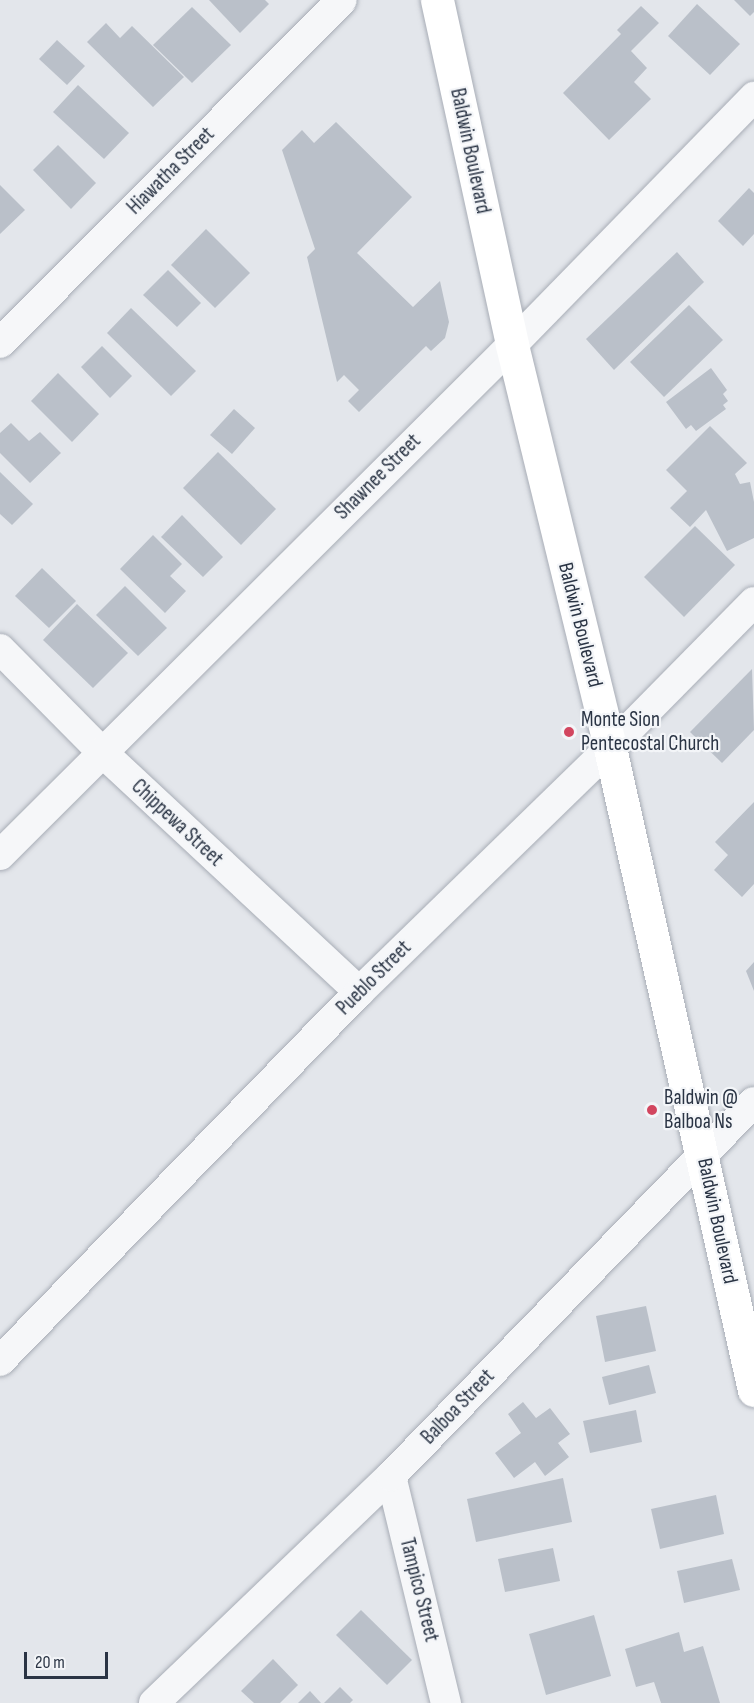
<!DOCTYPE html>
<html>
<head>
<meta charset="utf-8">
<style>
  body { margin:0 }
  #map { position:relative; width:754px; height:1703px; overflow:hidden; background:#e3e6eb; font-family:"Sofia Sans Condensed",sans-serif }
  div>[style] { position:absolute }
  .building>* { inset:0; background:#bac0c9 }
  .roads { filter:drop-shadow(0 0 2px #a8adb6) drop-shadow(0 0 2px #a8adb6) }
  .street>* { height:30px; margin:-15px; padding:0 15px; transform-origin:15px; border-radius:15px; background:#f6f7f9 }
  .secondary>* { height:33px; margin:-16.5px; padding:0 16.5px; transform-origin:16.5px; border-radius:16.5px; background:#fff }
  .dots>* { width:16px; height:16px; translate:-50% -50%; box-sizing:border-box; border:3px solid #f3f5f8; border-radius:50% }
  span { translate:-50% -50%; white-space:nowrap; text-align:center; line-height:1.15; -webkit-text-stroke:4.5px #f3f5f8; paint-order:stroke }
  .street-label { font-size:21px; color:#2a3444 }
  .poi-label { font-size:21px; color:#2a3444 }
  .left { translate:0 -50%; text-align:left }
  .scale { position:absolute; left:24px; top:1652px; width:84px; height:27px; box-sizing:border-box; border:3px solid #2a3444; border-top:0; padding-left:8px; font-size:18px; line-height:21px; white-space:nowrap; color:#2a3444; -webkit-text-stroke:4px #f3f5f8; paint-order:stroke }
</style>
</head>
<body>
<div id="map">
  <div class="building">
    <i style="clip-path:polygon(209px 0,265px 0,269px 4px,240px 33px)"></i>
    <i style="clip-path:polygon(734px 0,754px 0,754px 12px,750px 16px)"></i>
    <i style="clip-path:polygon(697px 4px,740px 44px,710px 75px,668px 36px)"></i>
    <i style="clip-path:polygon(641px 6px,659px 23px,631px 51px,647px 68px,634px 82px,651px 99px,609px 140px,563px 93px,621px 34px,617px 30px)"></i>
    <i style="clip-path:polygon(192px 7px,231px 45px,192px 83px,153px 45px)"></i>
    <i style="clip-path:polygon(106px 23px,120px 38px,132px 26px,184px 77px,153px 107px,87px 42px)"></i>
    <i style="clip-path:polygon(57px 40px,85px 66px,67px 85px,39px 59px)"></i>
    <i style="clip-path:polygon(78px 85px,129px 133px,104px 159px,53px 112px)"></i>
    <i style="clip-path:polygon(336px 122px,412px 197px,357px 253px,413px 307px,440px 281px,449px 322px,445px 338px,431px 351px,426px 346px,359px 412px,348px 401px,359px 390px,344px 375px,337px 382px,307px 257px,315px 249px,282px 150px,302px 130px,314px 143px)"></i>
    <i style="clip-path:polygon(58px 145px,96px 183px,71px 209px,33px 170px)"></i>
    <i style="clip-path:polygon(0 185px,25px 210px,0 234px)"></i>
    <i style="clip-path:polygon(749px 188px,754px 193px,754px 234px,743px 246px,718px 221px)"></i>
    <i style="clip-path:polygon(206px 229px,250px 273px,215px 308px,171px 265px)"></i>
    <i style="clip-path:polygon(677px 252px,704px 282px,614px 370px,586px 339px)"></i>
    <i style="clip-path:polygon(168px 270px,201px 303px,177px 327px,143px 295px)"></i>
    <i style="clip-path:polygon(689px 305px,723px 340px,664px 397px,630px 362px)"></i>
    <i style="clip-path:polygon(131px 308px,196px 371px,171px 396px,107px 333px)"></i>
    <i style="clip-path:polygon(102px 346px,132px 376px,110px 398px,81px 367px)"></i>
    <i style="clip-path:polygon(711px 368px,727px 390px,723px 394px,728px 401px,723px 405px,726px 409px,696px 431px,691px 425px,686px 429px,666px 402px)"></i>
    <i style="clip-path:polygon(58px 373px,99px 414px,72px 442px,31px 401px)"></i>
    <i style="clip-path:polygon(234px 409px,255px 428px,232px 454px,210px 435px)"></i>
    <i style="clip-path:polygon(11px 423px,29px 441px,40px 432px,61px 453px,30px 483px,0 453px,0 433px)"></i>
    <i style="clip-path:polygon(710px 426px,747px 463px,735px 474px,740px 484px,750px 482px,754px 502px,754px 538px,727px 551px,706px 510px,690px 527px,670px 508px,687px 491px,666px 470px)"></i>
    <i style="clip-path:polygon(218px 452px,276px 509px,241px 545px,183px 488px)"></i>
    <i style="clip-path:polygon(0 472px,33px 504px,12px 525px,0 514px)"></i>
    <i style="clip-path:polygon(182px 515px,223px 557px,203px 577px,161px 537px)"></i>
    <i style="clip-path:polygon(695px 526px,735px 565px,684px 617px,644px 577px)"></i>
    <i style="clip-path:polygon(153px 535px,182px 564px,170px 576px,186px 591px,165px 613px,120px 569px)"></i>
    <i style="clip-path:polygon(42px 568px,76px 601px,49px 628px,15px 596px)"></i>
    <i style="clip-path:polygon(125px 586px,167px 628px,138px 656px,96px 615px)"></i>
    <i style="clip-path:polygon(77px 604px,128px 653px,93px 688px,43px 640px)"></i>
    <i style="clip-path:polygon(752px 669px,754px 730px,722px 763px,690px 732px)"></i>
    <i style="clip-path:polygon(754px 802px,754px 884px,742px 897px,714px 870px,728px 855px,715px 842px)"></i>
    <i style="clip-path:polygon(754px 962px,754px 991px,746px 971px)"></i>
    <i style="clip-path:polygon(646px 1306px,656px 1351px,605px 1362px,596px 1316px)"></i>
    <i style="clip-path:polygon(649px 1365px,656px 1393px,609px 1405px,602px 1377px)"></i>
    <i style="clip-path:polygon(523px 1402px,536px 1418px,550px 1408px,570px 1434px,558px 1443px,569px 1457px,545px 1476px,535px 1462px,514px 1478px,495px 1453px,521px 1433px,508px 1414px)"></i>
    <i style="clip-path:polygon(636px 1410px,642px 1442px,590px 1453px,583px 1421px)"></i>
    <i style="clip-path:polygon(563px 1478px,572px 1522px,476px 1542px,467px 1499px)"></i>
    <i style="clip-path:polygon(716px 1495px,724px 1534px,660px 1549px,651px 1509px)"></i>
    <i style="clip-path:polygon(553px 1548px,560px 1581px,505px 1592px,498px 1559px)"></i>
    <i style="clip-path:polygon(732px 1559px,740px 1590px,684px 1603px,677px 1571px)"></i>
    <i style="clip-path:polygon(361px 1610px,412px 1660px,387px 1685px,336px 1635px)"></i>
    <i style="clip-path:polygon(594px 1615px,611px 1676px,546px 1695px,529px 1634px)"></i>
    <i style="clip-path:polygon(679px 1632px,684px 1652px,703px 1646px,720px 1703px,661px 1703px,654px 1682px,636px 1687px,625px 1649px)"></i>
    <i style="clip-path:polygon(273px 1659px,298px 1685px,280px 1703px,254px 1703px,241px 1691px)"></i>
    <i style="clip-path:polygon(340px 1687px,353px 1700px,350px 1703px,324px 1703px)"></i>
    <i style="clip-path:polygon(310px 1691px,321px 1703px,298px 1703px)"></i>
  </div>
  <div class="roads">
    <div class="street">
      <i style="left:0;top:343px;width:484px;rotate:-45.1deg"></i>
      <i style="left:0;top:649px;width:145px;rotate:45.3deg"></i>
      <i style="left:102px;top:752px;width:352px;rotate:43deg"></i>
      <i style="left:0;top:855px;width:723px;rotate:-44.89deg"></i>
      <i style="left:512px;top:345px;width:347px;rotate:-45.7deg"></i>
      <i style="left:0;top:1361px;width:515px;rotate:-45.79deg"></i>
      <i style="left:359px;top:992px;width:350px;rotate:-44.2deg"></i>
      <i style="left:610px;top:748px;width:205px;rotate:-45.4deg"></i>
      <i style="left:391px;top:1476px;width:234px;rotate:76.4deg"></i>
      <i style="left:154px;top:1703px;width:328px;rotate:-43.8deg"></i>
      <i style="left:391px;top:1476px;width:521px;rotate:-45.86deg"></i>
    </div>
    <div class="secondary">
      <i style="left:437px;top:0;width:353px;rotate:77.7deg"></i>
      <i style="left:512px;top:345px;width:415px;rotate:76.3deg"></i>
      <i style="left:610px;top:748px;width:658px;rotate:77.36deg"></i>
    </div>
  </div>
  <div class="dots">
    <i style="left:569px;top:732px;background:#d2465f"></i>
    <i style="left:652px;top:1110px;background:#d2465f"></i>
  </div>
  <div class="street-label">
    <span style="left:470px;top:151px;rotate:78deg">Baldwin Boulevard</span>
    <span style="left:171px;top:171px;rotate:-45deg">Hiawatha Street</span>
    <span style="left:378px;top:477px;rotate:-45deg">Shawnee Street</span>
    <span style="left:580px;top:625px;rotate:76deg">Baldwin Boulevard</span>
    <span style="left:177px;top:823px;rotate:43deg">Chippewa Street</span>
    <span style="left:374px;top:978px;rotate:-45deg">Pueblo Street</span>
    <span style="left:717px;top:1221px;rotate:78deg">Baldwin Boulevard</span>
    <span style="left:458px;top:1407px;rotate:-46deg">Balboa Street</span>
    <span style="left:419px;top:1590px;rotate:76deg">Tampico Street</span>
  </div>
  <div class="poi-label">
    <span class="left" style="left:581px;top:732px">Monte Sion<br>Pentecostal Church</span>
    <span class="left" style="left:664px;top:1110px">Baldwin @<br>Balboa Ns</span>
  </div>
  <div class="scale">20 m</div>
</div>
</body>
</html>
